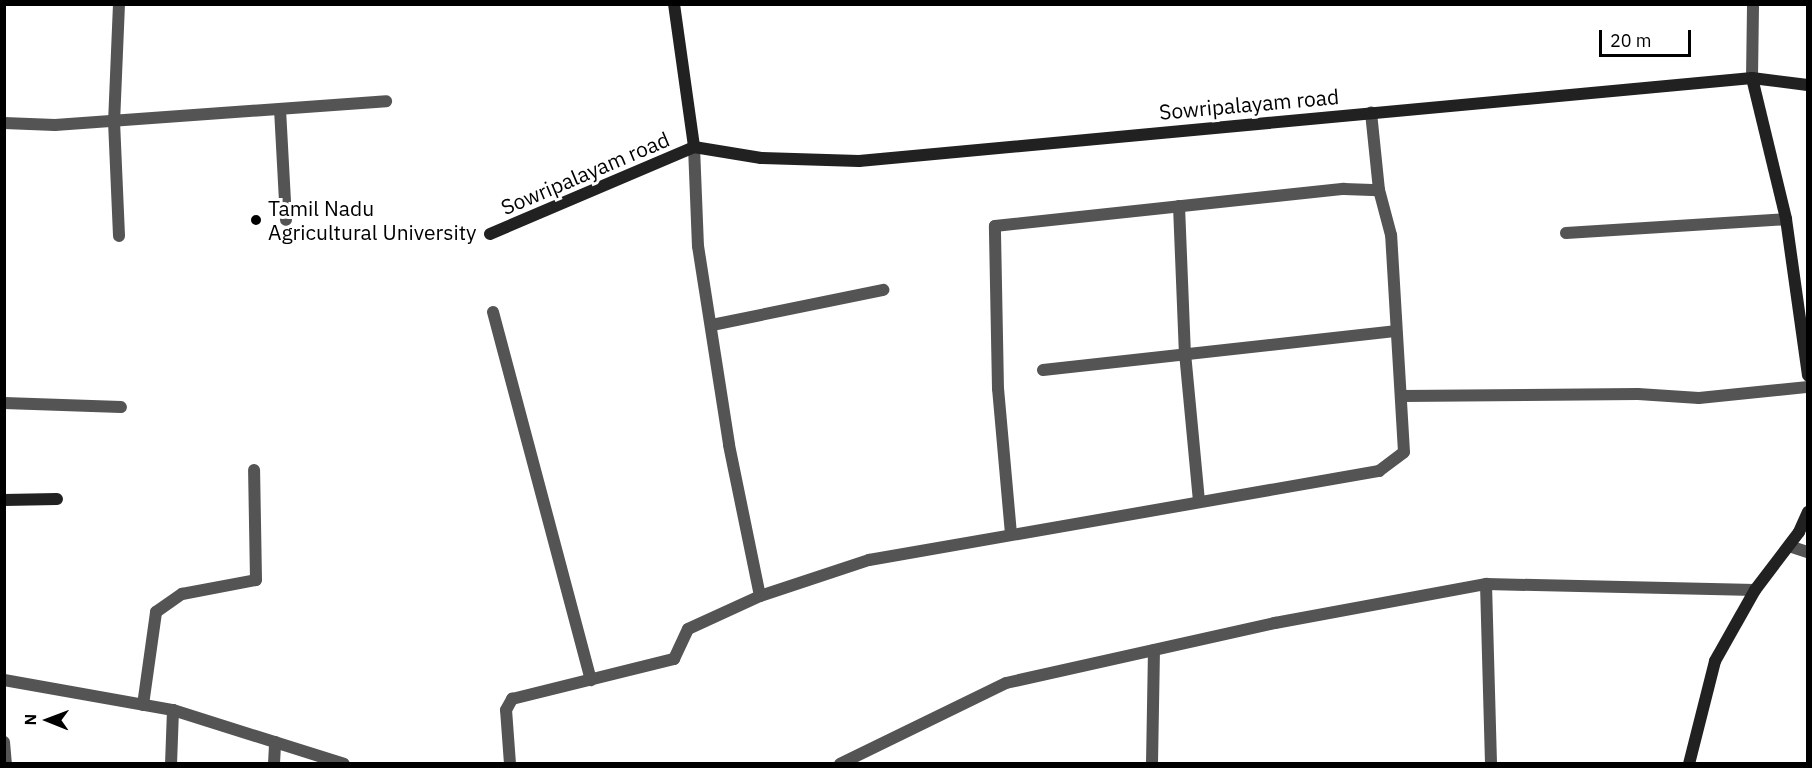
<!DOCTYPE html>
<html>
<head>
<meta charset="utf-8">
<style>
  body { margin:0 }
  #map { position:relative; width:1812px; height:768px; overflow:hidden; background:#fff; font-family:"IBM Plex Sans",sans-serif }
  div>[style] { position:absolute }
  .lane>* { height:12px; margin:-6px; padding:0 6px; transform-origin:6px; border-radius:6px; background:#545454 }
  .street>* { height:12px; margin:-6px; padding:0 6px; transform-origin:6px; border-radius:6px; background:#545454 }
  .secondary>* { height:12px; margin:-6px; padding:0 6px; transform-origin:6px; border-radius:6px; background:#212121 }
  .dots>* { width:16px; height:16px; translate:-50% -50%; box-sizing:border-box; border:3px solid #fff; border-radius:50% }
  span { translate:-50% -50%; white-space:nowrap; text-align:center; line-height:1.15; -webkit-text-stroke:6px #fff; paint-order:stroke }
  .street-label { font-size:21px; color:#000 }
  .poi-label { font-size:21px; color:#000 }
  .left { translate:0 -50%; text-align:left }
  .frame { position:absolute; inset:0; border:6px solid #000; pointer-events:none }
  .north { position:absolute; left:18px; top:690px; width:60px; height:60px; -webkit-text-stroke:4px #fff; paint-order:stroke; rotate:271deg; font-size:16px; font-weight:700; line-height:24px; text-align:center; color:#000 }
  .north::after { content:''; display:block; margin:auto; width:21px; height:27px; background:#000; clip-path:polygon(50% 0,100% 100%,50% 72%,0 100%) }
  .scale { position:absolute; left:1599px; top:30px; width:92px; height:27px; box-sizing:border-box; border:3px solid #000; border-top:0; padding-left:8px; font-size:18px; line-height:21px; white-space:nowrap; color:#000; -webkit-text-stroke:4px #fff; paint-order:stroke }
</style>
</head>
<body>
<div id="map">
  <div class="lane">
    <i style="left:119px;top:4px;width:117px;rotate:92.4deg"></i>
    <i style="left:114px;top:121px;width:115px;rotate:87.5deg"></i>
    <i style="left:280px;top:109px;width:111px;rotate:86.9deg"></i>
    <i style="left:4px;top:123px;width:51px;rotate:2.2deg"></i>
    <i style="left:55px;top:125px;width:332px;rotate:-4.1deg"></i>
    <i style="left:4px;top:403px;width:117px;rotate:2deg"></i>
  </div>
  <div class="street">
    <i style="left:1752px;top:78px;width:74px;rotate:-89.2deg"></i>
    <i style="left:694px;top:147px;width:99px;rotate:87.7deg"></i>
    <i style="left:698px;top:246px;width:201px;rotate:81.1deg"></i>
    <i style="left:729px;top:445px;width:154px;rotate:78.4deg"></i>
    <i style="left:1179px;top:206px;width:147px;rotate:87.7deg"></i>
    <i style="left:1185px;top:353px;width:149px;rotate:84.6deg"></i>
    <i style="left:1566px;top:233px;width:220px;rotate:-3.6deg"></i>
    <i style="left:493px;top:312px;width:381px;rotate:75.1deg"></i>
    <i style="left:712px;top:325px;width:175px;rotate:-11.6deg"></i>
    <i style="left:1043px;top:370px;width:354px;rotate:-6.3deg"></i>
    <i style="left:1402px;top:396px;width:236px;rotate:-0.5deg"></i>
    <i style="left:1638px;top:394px;width:61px;rotate:3.8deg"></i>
    <i style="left:1699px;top:398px;width:110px;rotate:-5.8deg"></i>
    <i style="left:1011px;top:534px;width:146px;rotate:-95.1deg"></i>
    <i style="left:998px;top:389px;width:163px;rotate:-91.1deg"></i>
    <i style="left:995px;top:226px;width:351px;rotate:-6.1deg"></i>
    <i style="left:1344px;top:189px;width:35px;rotate:2deg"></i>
    <i style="left:1789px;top:546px;width:20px;rotate:18deg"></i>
    <i style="left:1486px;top:584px;width:180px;rotate:88.4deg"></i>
    <i style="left:4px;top:680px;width:172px;rotate:10.1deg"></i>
    <i style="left:173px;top:710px;width:54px;rotate:92.1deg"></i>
    <i style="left:143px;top:705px;width:94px;rotate:-82deg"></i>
    <i style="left:156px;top:612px;width:32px;rotate:-35deg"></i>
    <i style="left:182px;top:594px;width:75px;rotate:-10.7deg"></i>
    <i style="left:256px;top:580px;width:110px;rotate:-91deg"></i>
    <i style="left:173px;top:710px;width:179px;rotate:17.5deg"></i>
    <i style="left:4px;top:742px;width:22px;rotate:85deg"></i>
    <i style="left:274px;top:764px;width:22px;rotate:-87deg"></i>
    <i style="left:510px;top:764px;width:54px;rotate:-94.2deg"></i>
    <i style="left:506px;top:710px;width:13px;rotate:-61deg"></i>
    <i style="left:512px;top:699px;width:167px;rotate:-13.9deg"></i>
    <i style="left:674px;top:659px;width:33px;rotate:-65deg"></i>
    <i style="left:688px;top:629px;width:79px;rotate:-24.6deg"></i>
    <i style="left:760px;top:596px;width:115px;rotate:-18.3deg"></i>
    <i style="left:869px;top:560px;width:518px;rotate:-9.9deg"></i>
    <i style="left:1379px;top:471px;width:31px;rotate:-37deg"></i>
    <i style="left:1404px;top:452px;width:217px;rotate:-93.4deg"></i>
    <i style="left:1391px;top:235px;width:47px;rotate:-104.9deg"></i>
    <i style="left:1379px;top:190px;width:78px;rotate:-95.9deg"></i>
    <i style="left:840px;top:764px;width:185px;rotate:-26deg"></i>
    <i style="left:1006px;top:683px;width:276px;rotate:-12.6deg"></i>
    <i style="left:1275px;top:623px;width:215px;rotate:-10.5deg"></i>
    <i style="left:1486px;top:584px;width:269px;rotate:1.3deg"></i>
    <i style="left:1152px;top:764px;width:114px;rotate:-89deg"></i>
  </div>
  <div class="secondary">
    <i style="left:674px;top:4px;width:144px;rotate:82deg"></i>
    <i style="left:1752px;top:78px;width:145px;rotate:76.4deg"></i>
    <i style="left:1786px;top:219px;width:158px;rotate:82deg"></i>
    <i style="left:490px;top:234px;width:222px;rotate:-23.1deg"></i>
    <i style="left:694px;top:147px;width:68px;rotate:9.3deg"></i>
    <i style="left:761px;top:158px;width:98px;rotate:1.8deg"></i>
    <i style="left:859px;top:161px;width:897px;rotate:-5.31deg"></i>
    <i style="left:1752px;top:78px;width:56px;rotate:7.1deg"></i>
    <i style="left:4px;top:500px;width:53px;rotate:-1.1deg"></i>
    <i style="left:1689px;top:764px;width:106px;rotate:-75.8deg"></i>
    <i style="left:1715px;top:661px;width:81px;rotate:-60.6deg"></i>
    <i style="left:1755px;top:590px;width:73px;rotate:-52.8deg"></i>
    <i style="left:1799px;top:532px;width:22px;rotate:-66deg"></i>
  </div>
  <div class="dots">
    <i style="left:256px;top:220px;background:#000"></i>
  </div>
  <div class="street-label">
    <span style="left:1249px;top:104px;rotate:-5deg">Sowripalayam road</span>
    <span style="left:585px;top:173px;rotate:-23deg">Sowripalayam road</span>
  </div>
  <div class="poi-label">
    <span class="left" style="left:268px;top:220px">Tamil Nadu<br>Agricultural University</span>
  </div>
  <div class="frame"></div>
  <div class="north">N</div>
  <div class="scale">20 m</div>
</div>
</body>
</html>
